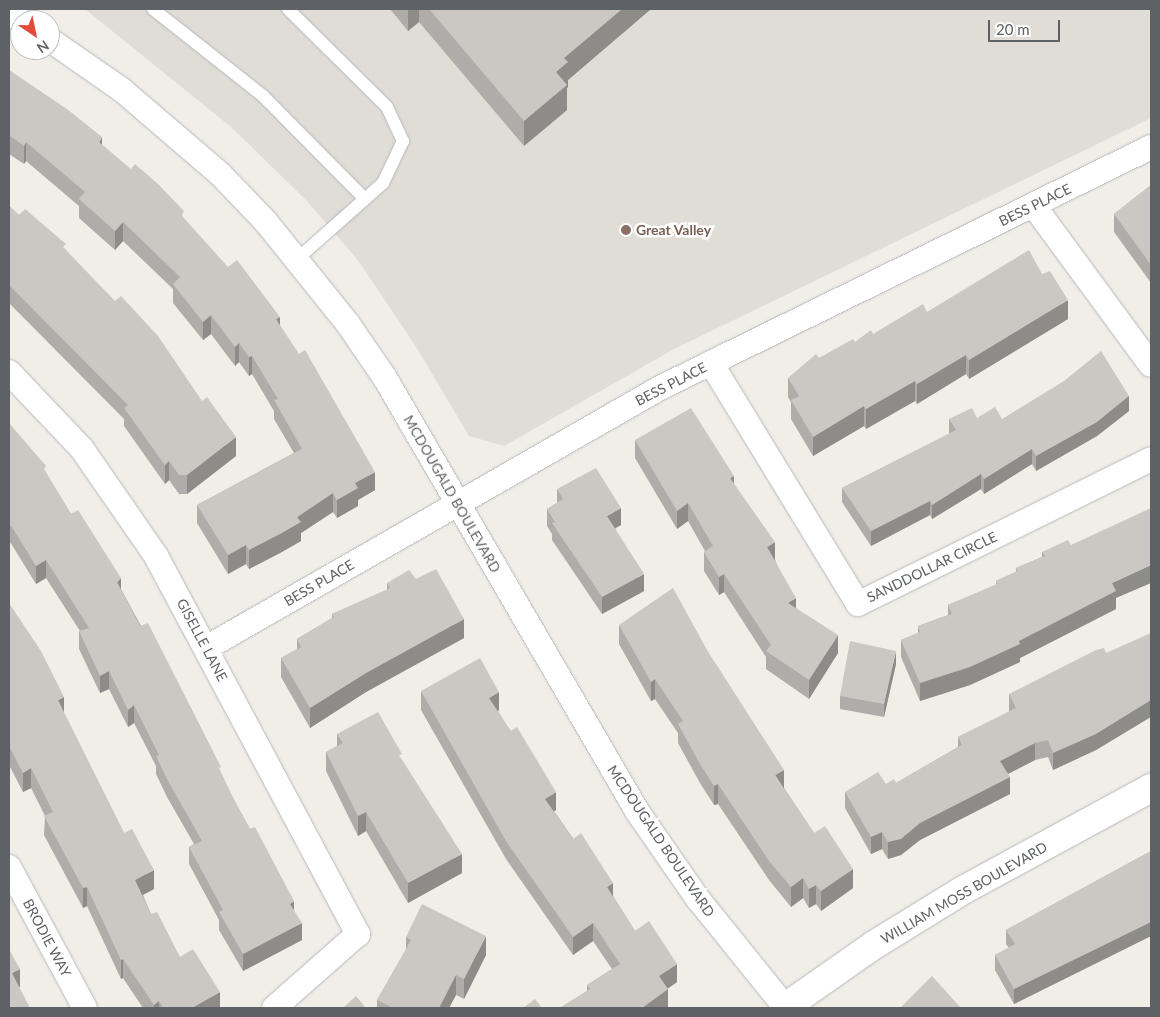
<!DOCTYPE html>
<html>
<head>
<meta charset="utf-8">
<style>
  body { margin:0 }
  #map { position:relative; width:1160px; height:1017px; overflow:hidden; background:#f0eee7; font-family:Lato,sans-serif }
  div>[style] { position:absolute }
  .education>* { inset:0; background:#dfddd5 }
  .roads { filter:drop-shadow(0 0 1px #b7b8bc) drop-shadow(0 0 1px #b7b8bc) }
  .service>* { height:12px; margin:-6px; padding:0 6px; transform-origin:6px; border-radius:6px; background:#fff }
  .minor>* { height:24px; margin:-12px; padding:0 12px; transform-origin:12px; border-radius:12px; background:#fff }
  .tertiary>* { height:28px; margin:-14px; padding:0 14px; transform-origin:14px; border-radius:14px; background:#fff }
  .wall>* { inset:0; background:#afaca9 }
  .shaded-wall>* { inset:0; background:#8e8c89 }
  .building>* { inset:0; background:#cbc8c4 }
  .dots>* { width:14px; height:14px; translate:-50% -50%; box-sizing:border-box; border:2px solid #fff; border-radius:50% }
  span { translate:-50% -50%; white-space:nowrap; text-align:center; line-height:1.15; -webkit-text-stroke:5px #fff; paint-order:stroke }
  .street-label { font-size:14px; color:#5e6166 }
  .education-label { font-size:14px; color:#785e54; font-weight:700 }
  .left { translate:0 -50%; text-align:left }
  .frame { position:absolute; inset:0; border:10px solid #5e6166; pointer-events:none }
  .north { position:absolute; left:10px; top:10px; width:50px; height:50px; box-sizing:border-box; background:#fff; border:1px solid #bfc0c2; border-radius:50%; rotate:146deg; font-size:14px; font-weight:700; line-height:20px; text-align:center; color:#5e6166 }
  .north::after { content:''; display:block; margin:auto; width:18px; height:22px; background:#e34a39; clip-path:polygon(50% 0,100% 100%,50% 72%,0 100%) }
  .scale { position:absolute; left:988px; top:20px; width:72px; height:22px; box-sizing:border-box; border:2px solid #5e6166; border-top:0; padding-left:6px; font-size:15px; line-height:18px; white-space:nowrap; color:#5e6166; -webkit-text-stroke:4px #fff; paint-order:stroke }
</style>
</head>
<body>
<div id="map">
  <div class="education">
    <i style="clip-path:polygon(85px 9px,1151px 9px,1151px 118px,674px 349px,504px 446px,469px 436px,415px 345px,357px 259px,306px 200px,231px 127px)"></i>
  </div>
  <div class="roads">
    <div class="service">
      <i style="left:153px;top:9px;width:140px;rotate:38.3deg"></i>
      <i style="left:263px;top:96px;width:145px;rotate:45.3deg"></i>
      <i style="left:288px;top:9px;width:139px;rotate:44.7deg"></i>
      <i style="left:387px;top:107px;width:38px;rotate:65deg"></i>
      <i style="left:403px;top:141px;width:47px;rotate:115.5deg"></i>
      <i style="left:383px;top:183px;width:115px;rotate:138.5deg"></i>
    </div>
    <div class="minor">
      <i style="left:9px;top:13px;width:13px;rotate:32deg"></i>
      <i style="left:50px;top:40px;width:88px;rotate:34.8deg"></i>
      <i style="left:122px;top:90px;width:130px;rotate:40.6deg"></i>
      <i style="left:221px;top:175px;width:65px;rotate:46.2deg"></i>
      <i style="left:266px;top:222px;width:131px;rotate:51.2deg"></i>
      <i style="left:348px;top:324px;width:65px;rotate:55.6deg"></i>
      <i style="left:385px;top:378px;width:501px;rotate:59.8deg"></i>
      <i style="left:637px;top:811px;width:107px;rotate:55.3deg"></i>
      <i style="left:698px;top:899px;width:140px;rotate:51.1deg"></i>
      <i style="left:1034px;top:206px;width:197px;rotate:53.7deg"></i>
      <i style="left:711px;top:363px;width:282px;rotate:58.6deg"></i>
      <i style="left:858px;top:604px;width:327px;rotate:-26.3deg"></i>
      <i style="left:9px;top:372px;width:106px;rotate:46.5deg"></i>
      <i style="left:82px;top:449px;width:130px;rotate:55.3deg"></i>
      <i style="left:156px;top:556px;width:429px;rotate:61.9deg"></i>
      <i style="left:358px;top:934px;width:112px;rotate:138.6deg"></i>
      <i style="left:206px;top:648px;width:523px;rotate:-29.8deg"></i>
      <i style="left:660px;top:388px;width:547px;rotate:-26.14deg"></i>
      <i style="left:9px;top:867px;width:160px;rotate:61.7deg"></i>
    </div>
    <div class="tertiary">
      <i style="left:784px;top:1008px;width:110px;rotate:-35deg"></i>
      <i style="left:874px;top:945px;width:107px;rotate:-31.6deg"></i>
      <i style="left:965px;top:889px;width:212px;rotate:-28.5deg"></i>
    </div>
  </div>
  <div class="wall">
    <i style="clip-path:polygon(390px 9px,651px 9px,568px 80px,568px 87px,567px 88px,567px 110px,524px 146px,419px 22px,408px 31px)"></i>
    <i style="clip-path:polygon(9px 70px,102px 145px,184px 219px,280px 326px,375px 490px,358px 500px,358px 506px,337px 518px,333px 512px,301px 533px,301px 541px,280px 553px,249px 569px,246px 564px,228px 574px,197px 523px,197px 505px,294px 453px,274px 419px,274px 411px,252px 374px,249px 376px,239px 362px,235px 366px,211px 334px,203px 340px,173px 303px,173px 289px,123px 241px,115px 250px,79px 218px,79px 206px,26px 161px,24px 164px,9px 154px)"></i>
    <i style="clip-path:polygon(1151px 185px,1151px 283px,1114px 232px,1114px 214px)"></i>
    <i style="clip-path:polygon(9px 206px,19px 215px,66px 250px,236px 456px,187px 494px,179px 494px,169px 480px,165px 484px,124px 426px,124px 419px,9px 303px)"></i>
    <i style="clip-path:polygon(1042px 274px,1068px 319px,969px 379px,966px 374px,917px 404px,915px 401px,866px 429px,864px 426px,813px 456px,791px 419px,791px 402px,788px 397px,788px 378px,819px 358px,927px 312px)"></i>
    <i style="clip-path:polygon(1129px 411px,1097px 436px,1036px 471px,1032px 464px,984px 494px,981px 489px,932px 519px,930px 515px,871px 546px,842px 502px,842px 488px,949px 434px,949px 419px,977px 418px,1002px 419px)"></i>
    <i style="clip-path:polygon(9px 423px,46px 473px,71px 514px,121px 589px,221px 774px,232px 796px,294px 910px,302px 940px,243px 971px,219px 930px,219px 920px,189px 864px,189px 847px,194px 844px,167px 797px,156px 774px,156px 766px,134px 723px,128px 727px,109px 689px,100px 693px,79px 649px,79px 631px,80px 631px,46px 578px,36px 584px,12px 545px,9px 541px)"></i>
    <i style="clip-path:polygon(635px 440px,734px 484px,775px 560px,796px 608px,838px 653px,809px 699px,766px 669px,766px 657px,724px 592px,719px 595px,704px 571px,704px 552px,705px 551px,688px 521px,677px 529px,635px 458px)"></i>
    <i style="clip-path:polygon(557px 489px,621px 525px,615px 528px,644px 591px,602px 614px,552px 540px,552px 534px,547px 526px,547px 509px,557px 503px)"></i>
    <i style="clip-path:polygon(1071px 545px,1116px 598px,1116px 609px,1020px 658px,1020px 662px,970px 685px,920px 701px,901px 657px,901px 640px,918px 633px,918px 626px,948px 615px,948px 605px,996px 585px,996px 581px,1016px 572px,1016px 568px,1042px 557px,1042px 552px)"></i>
    <i style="clip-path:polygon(416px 579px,464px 638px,366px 692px,310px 728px,281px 677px,281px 658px,297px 649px,297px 639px,332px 618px,332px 614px,387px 590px,387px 583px)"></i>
    <i style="clip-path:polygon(9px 603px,124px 833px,154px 889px,143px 895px,151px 914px,180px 957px,220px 1008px,143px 1008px,123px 978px,121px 979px,87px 906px,83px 908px,44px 835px,45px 816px,31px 788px,23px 792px,9px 765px)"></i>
    <i style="clip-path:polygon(619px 625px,784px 788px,814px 833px,853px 888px,821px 911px,816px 904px,809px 908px,803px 898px,791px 907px,769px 880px,718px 804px,714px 805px,700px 783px,678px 743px,678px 733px,655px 699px,651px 701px,619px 644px)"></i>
    <i style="clip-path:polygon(896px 664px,884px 717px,840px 709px,840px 696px)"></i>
    <i style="clip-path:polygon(421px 691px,499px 710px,498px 711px,556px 810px,554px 811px,613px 896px,635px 931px,677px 982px,668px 988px,668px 1007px,667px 1008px,560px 1008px,587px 991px,587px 985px,612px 969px,593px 941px,573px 955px,506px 859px,421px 710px)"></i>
    <i style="clip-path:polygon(1009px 694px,1148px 718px,1096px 750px,1053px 770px,1048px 757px,1035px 760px,1008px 774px,1010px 794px,920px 840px,901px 855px,888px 859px,882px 849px,871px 854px,845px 808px,845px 792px,886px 784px,896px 783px,958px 747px,958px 737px,1009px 712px)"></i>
    <i style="clip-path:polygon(337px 734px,402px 760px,462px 873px,408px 903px,366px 831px,358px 836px,326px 771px,326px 752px,337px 746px)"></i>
    <i style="clip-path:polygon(1151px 851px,1151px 936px,1014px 1004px,995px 970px,995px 955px,1009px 948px,1006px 944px,1006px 930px)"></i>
    <i style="clip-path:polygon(406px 937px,486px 955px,464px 999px,456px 995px,449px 1008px,377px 1008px,377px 1000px,406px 950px)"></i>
  </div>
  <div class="shaded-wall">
    <i style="clip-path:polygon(408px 9px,419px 9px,419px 22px,408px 31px)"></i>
    <i style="clip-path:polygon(622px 9px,651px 9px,568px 80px,568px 87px,567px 88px,567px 110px,524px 146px,524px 121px,556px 72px,564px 58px)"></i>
    <i style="clip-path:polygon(102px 137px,102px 155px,99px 142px)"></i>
    <i style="clip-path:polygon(26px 142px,26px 161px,24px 164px,24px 146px)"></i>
    <i style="clip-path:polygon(123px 222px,123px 241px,115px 250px,115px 231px)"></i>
    <i style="clip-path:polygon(1068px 300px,1068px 319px,969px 379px,969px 360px)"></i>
    <i style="clip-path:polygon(211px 315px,211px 334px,203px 340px,203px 322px)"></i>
    <i style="clip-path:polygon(280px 317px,280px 335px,276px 319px)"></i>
    <i style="clip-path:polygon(239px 343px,239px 362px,235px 366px,235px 347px)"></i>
    <i style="clip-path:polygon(966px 355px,966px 374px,917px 404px,917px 384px)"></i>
    <i style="clip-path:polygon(252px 356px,252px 374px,249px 376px,249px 357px)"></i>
    <i style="clip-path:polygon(915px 381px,915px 401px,866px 429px,866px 409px)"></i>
    <i style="clip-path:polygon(1129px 396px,1129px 411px,1097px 436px,1036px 471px,1036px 456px)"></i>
    <i style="clip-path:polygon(864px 406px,864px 426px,813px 456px,813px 437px)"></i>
    <i style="clip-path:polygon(236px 437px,236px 456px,187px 494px,187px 475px)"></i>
    <i style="clip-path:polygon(1032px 449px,1032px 464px,984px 494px,984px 479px)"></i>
    <i style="clip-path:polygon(169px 461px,169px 480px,165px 484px,165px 465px)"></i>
    <i style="clip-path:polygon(375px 472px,375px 490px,358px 500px,358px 506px,337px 518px,337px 500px,355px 483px)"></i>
    <i style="clip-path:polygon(981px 474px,981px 489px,932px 519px,932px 505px)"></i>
    <i style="clip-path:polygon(734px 476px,734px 494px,730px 478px)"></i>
    <i style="clip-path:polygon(333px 493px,333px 512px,301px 533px,301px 541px,280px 553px,249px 569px,249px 550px)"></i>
    <i style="clip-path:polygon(930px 501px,930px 515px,871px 546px,871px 531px)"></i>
    <i style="clip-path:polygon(688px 503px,688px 521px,677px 529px,677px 511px)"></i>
    <i style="clip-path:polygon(621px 508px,621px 525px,607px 533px,607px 516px)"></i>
    <i style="clip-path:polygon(775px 542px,775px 561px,767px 547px)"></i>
    <i style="clip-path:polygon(246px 545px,246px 564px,228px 574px,228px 555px)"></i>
    <i style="clip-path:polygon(46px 560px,46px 578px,36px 584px,36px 566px)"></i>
    <i style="clip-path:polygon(1151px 565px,1151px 583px,1116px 598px,1116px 609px,1020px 658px,1020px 662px,970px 685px,920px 701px,920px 683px,1019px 641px,1112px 583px)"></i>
    <i style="clip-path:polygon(644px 574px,644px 591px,602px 614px,602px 597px)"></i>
    <i style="clip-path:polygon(724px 574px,724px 592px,719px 595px,719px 577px)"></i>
    <i style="clip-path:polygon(121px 578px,121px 596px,117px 582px)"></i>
    <i style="clip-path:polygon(796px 598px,796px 616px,788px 603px)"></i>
    <i style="clip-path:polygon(464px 619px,464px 638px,366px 692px,310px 728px,310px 708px,366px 673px)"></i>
    <i style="clip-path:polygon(838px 635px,838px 653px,809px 699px,809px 680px)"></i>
    <i style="clip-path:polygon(896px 651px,896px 664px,884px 717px,884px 704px)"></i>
    <i style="clip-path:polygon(109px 671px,109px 689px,100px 693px,100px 676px)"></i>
    <i style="clip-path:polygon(655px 679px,655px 699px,651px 701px,651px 682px)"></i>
    <i style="clip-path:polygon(499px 692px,499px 710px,489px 717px,489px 698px)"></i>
    <i style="clip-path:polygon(64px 697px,64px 716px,58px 700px)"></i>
    <i style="clip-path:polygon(1151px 700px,1151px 717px,1096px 750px,1053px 770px,1053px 753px)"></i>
    <i style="clip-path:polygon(134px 705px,134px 723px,128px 727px,128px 710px)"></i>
    <i style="clip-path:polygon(1035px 743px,1035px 760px,1000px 778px,1000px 761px)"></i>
    <i style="clip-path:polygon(31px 768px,31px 788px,23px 792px,23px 773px)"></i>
    <i style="clip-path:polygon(784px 770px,784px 790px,775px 775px)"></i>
    <i style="clip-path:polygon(1010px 777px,1010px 794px,920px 840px,901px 855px,888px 859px,888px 842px,920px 823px)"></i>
    <i style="clip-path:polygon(718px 784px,718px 804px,714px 805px,714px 786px)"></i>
    <i style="clip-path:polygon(556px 792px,556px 810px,545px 817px,545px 799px)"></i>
    <i style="clip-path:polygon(366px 812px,366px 831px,358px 836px,358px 816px)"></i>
    <i style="clip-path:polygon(882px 832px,882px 849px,871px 854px,871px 837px)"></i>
    <i style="clip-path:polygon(462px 854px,462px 873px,408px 903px,408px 883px)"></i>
    <i style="clip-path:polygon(853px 869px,853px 888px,821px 911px,821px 891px)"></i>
    <i style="clip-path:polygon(154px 870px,154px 889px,135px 899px,135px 880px)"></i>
    <i style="clip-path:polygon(803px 878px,803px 898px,791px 907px,791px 887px)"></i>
    <i style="clip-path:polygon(613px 883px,613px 902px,607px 887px)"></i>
    <i style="clip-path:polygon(816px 885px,816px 904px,809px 908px,809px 889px)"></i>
    <i style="clip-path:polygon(87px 887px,87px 906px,83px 908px,83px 888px)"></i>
    <i style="clip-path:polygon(294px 901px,294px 919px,290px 904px)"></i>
    <i style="clip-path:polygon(1151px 922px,1151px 936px,1014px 1004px,1014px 989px)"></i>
    <i style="clip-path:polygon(302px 923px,302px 940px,243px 971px,243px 954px)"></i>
    <i style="clip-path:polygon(593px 923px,593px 941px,573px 955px,573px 937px)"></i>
    <i style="clip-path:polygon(486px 936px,486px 955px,464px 999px,464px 979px)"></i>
    <i style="clip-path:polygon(123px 959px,123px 978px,121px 979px,121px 960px)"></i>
    <i style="clip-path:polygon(677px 964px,677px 982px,659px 995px,659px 976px)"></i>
    <i style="clip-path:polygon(20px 969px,20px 987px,12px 991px,12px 973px)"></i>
    <i style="clip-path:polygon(456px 975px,456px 995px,449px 1008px,439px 1008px)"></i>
    <i style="clip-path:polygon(668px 989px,668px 1007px,667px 1008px,642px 1008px)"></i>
    <i style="clip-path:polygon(220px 992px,220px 1008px,192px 1008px)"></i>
    <i style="clip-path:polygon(159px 1001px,159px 1008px,154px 1008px,154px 1005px)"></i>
  </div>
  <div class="building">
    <i style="clip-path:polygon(429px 9px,622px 9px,564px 58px,568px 62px,556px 72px,567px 85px,524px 121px)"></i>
    <i style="clip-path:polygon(9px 70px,67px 109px,102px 137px,99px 142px,131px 169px,135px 164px,158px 184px,184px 211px,182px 216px,228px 267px,237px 260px,280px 317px,276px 319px,299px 354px,305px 350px,375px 472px,355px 483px,358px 488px,337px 500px,333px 493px,297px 517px,301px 522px,280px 534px,249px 550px,246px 545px,228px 555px,197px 505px,302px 449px,274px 400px,278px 399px,252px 356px,249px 357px,239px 343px,235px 347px,211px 315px,203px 322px,173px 284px,180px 277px,123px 222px,115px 231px,79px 199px,85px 192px,26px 142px,24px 146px,9px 135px)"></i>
    <i style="clip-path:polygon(1151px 185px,1151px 265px,1114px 214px)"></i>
    <i style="clip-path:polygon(9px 206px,19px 215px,25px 209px,66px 244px,63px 247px,115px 301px,121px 296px,158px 336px,202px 401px,207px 397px,236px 437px,187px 475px,179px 475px,169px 461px,165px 465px,124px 408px,128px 405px,9px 285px)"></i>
    <i style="clip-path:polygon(1029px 250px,1042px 274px,1050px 271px,1068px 300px,969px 360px,966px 355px,917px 384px,915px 381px,866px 409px,864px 406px,813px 437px,791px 400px,799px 396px,788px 378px,816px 354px,819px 358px,853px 339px,855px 342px,871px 330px,873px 334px,923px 304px,927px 312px)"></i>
    <i style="clip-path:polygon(1101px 351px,1129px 396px,1097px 422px,1036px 456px,1032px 449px,984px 479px,981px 474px,932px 505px,930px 501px,871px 531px,842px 488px,956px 430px,949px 419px,972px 408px,977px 418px,995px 407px,1002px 419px,1064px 381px)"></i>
    <i style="clip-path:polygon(691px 408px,734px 476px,730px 478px,775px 542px,767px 547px,796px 598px,788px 603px,838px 635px,809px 680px,766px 651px,771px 645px,724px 574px,719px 577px,704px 552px,713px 546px,688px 503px,677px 511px,635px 440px)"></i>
    <i style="clip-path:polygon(9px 423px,46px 466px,44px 469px,71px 514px,78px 510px,121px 578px,117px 582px,140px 626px,148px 623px,221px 767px,219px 768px,232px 796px,250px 829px,255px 827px,294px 901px,290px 904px,302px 923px,243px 954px,219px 912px,223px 910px,189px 847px,202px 841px,167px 779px,156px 756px,159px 755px,134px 705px,128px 710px,109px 671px,100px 676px,79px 631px,89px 628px,46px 560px,36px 566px,12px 527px,9px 524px)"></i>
    <i style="clip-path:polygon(596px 468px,621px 508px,607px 516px,644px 574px,602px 597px,552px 523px,555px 522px,547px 509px,563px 499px,557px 489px)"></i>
    <i style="clip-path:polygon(1151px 508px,1151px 565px,1112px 583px,1116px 591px,1019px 641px,1020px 644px,970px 667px,920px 683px,901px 640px,920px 632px,918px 626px,952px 614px,948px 605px,997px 584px,996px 581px,1017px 571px,1016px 568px,1045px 556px,1042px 552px,1068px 540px,1071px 545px)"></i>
    <i style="clip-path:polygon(436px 569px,464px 619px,366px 673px,310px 708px,281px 658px,301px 647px,297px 639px,334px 617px,332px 614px,390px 588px,387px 583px,409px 570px,416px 579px)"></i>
    <i style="clip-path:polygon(673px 588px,707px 650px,784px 770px,775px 775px,814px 833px,825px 826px,853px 869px,821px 891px,816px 885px,809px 889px,803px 878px,791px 887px,769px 861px,718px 784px,714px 786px,700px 764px,678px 724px,683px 721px,655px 679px,651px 682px,619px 625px)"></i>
    <i style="clip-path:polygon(9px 603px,41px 651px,64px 697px,58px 700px,124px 833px,132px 829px,154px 870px,135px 880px,151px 914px,157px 912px,180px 957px,193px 949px,220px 992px,192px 1008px,163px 1008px,159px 1001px,154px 1005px,123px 959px,121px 960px,87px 887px,83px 888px,44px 816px,53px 812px,31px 768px,23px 773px,9px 746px)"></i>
    <i style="clip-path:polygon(1151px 633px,1151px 700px,1096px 734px,1053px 753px,1048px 740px,1035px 743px,1000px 761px,1010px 777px,920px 823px,901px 839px,888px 842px,882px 832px,871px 837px,845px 792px,878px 772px,886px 784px,894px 779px,896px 783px,962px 745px,958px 737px,1016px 708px,1009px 694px,1096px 650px,1104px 648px,1106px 653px)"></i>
    <i style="clip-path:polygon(850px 641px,896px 651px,884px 704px,840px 696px)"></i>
    <i style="clip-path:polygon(480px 658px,499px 692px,489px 698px,511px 731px,517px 727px,556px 792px,545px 799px,573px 839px,581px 833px,613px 883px,607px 887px,635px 931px,649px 921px,677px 964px,659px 976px,668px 989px,642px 1008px,560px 1008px,590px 989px,587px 985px,620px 964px,593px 923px,573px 937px,506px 841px,421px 691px)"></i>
    <i style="clip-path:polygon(378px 712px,402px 754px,399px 755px,462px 854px,408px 883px,366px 812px,358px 816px,326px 752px,343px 743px,337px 734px)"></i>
    <i style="clip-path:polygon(1151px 851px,1151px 922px,1014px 989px,995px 955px,1015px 944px,1006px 930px)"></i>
    <i style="clip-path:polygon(422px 904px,486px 936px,464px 979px,456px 975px,439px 1008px,393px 1008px,377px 1000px,411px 940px,406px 937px)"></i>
    <i style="clip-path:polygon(9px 949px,20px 969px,12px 973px,30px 1008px,9px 1008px)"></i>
    <i style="clip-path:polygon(932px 976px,961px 1008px,903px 1008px,901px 1007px)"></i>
    <i style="clip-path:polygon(356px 996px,366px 1008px,343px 1008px)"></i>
    <i style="clip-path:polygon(535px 999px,542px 1008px,523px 1008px)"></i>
  </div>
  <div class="dots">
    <i style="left:626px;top:230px;background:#8d6e63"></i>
  </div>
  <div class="street-label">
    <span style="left:1035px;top:205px;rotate:-26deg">BESS PLACE</span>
    <span style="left:671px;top:384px;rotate:-27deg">BESS PLACE</span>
    <span style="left:452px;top:494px;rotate:60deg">MCDOUGALD BOULEVARD</span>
    <span style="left:932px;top:567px;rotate:-26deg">SANDDOLLAR CIRCLE</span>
    <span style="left:319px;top:583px;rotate:-30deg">BESS PLACE</span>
    <span style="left:202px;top:640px;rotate:62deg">GISELLE LANE</span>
    <span style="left:661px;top:841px;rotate:56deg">MCDOUGALD BOULEVARD</span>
    <span style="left:964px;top:893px;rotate:-30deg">WILLIAM MOSS BOULEVARD</span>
    <span style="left:47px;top:938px;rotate:62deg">BRODIE WAY</span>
  </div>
  <div class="education-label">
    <span class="left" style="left:636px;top:230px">Great Valley</span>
  </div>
  <div class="frame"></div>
  <div class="north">N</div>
  <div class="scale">20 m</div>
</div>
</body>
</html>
